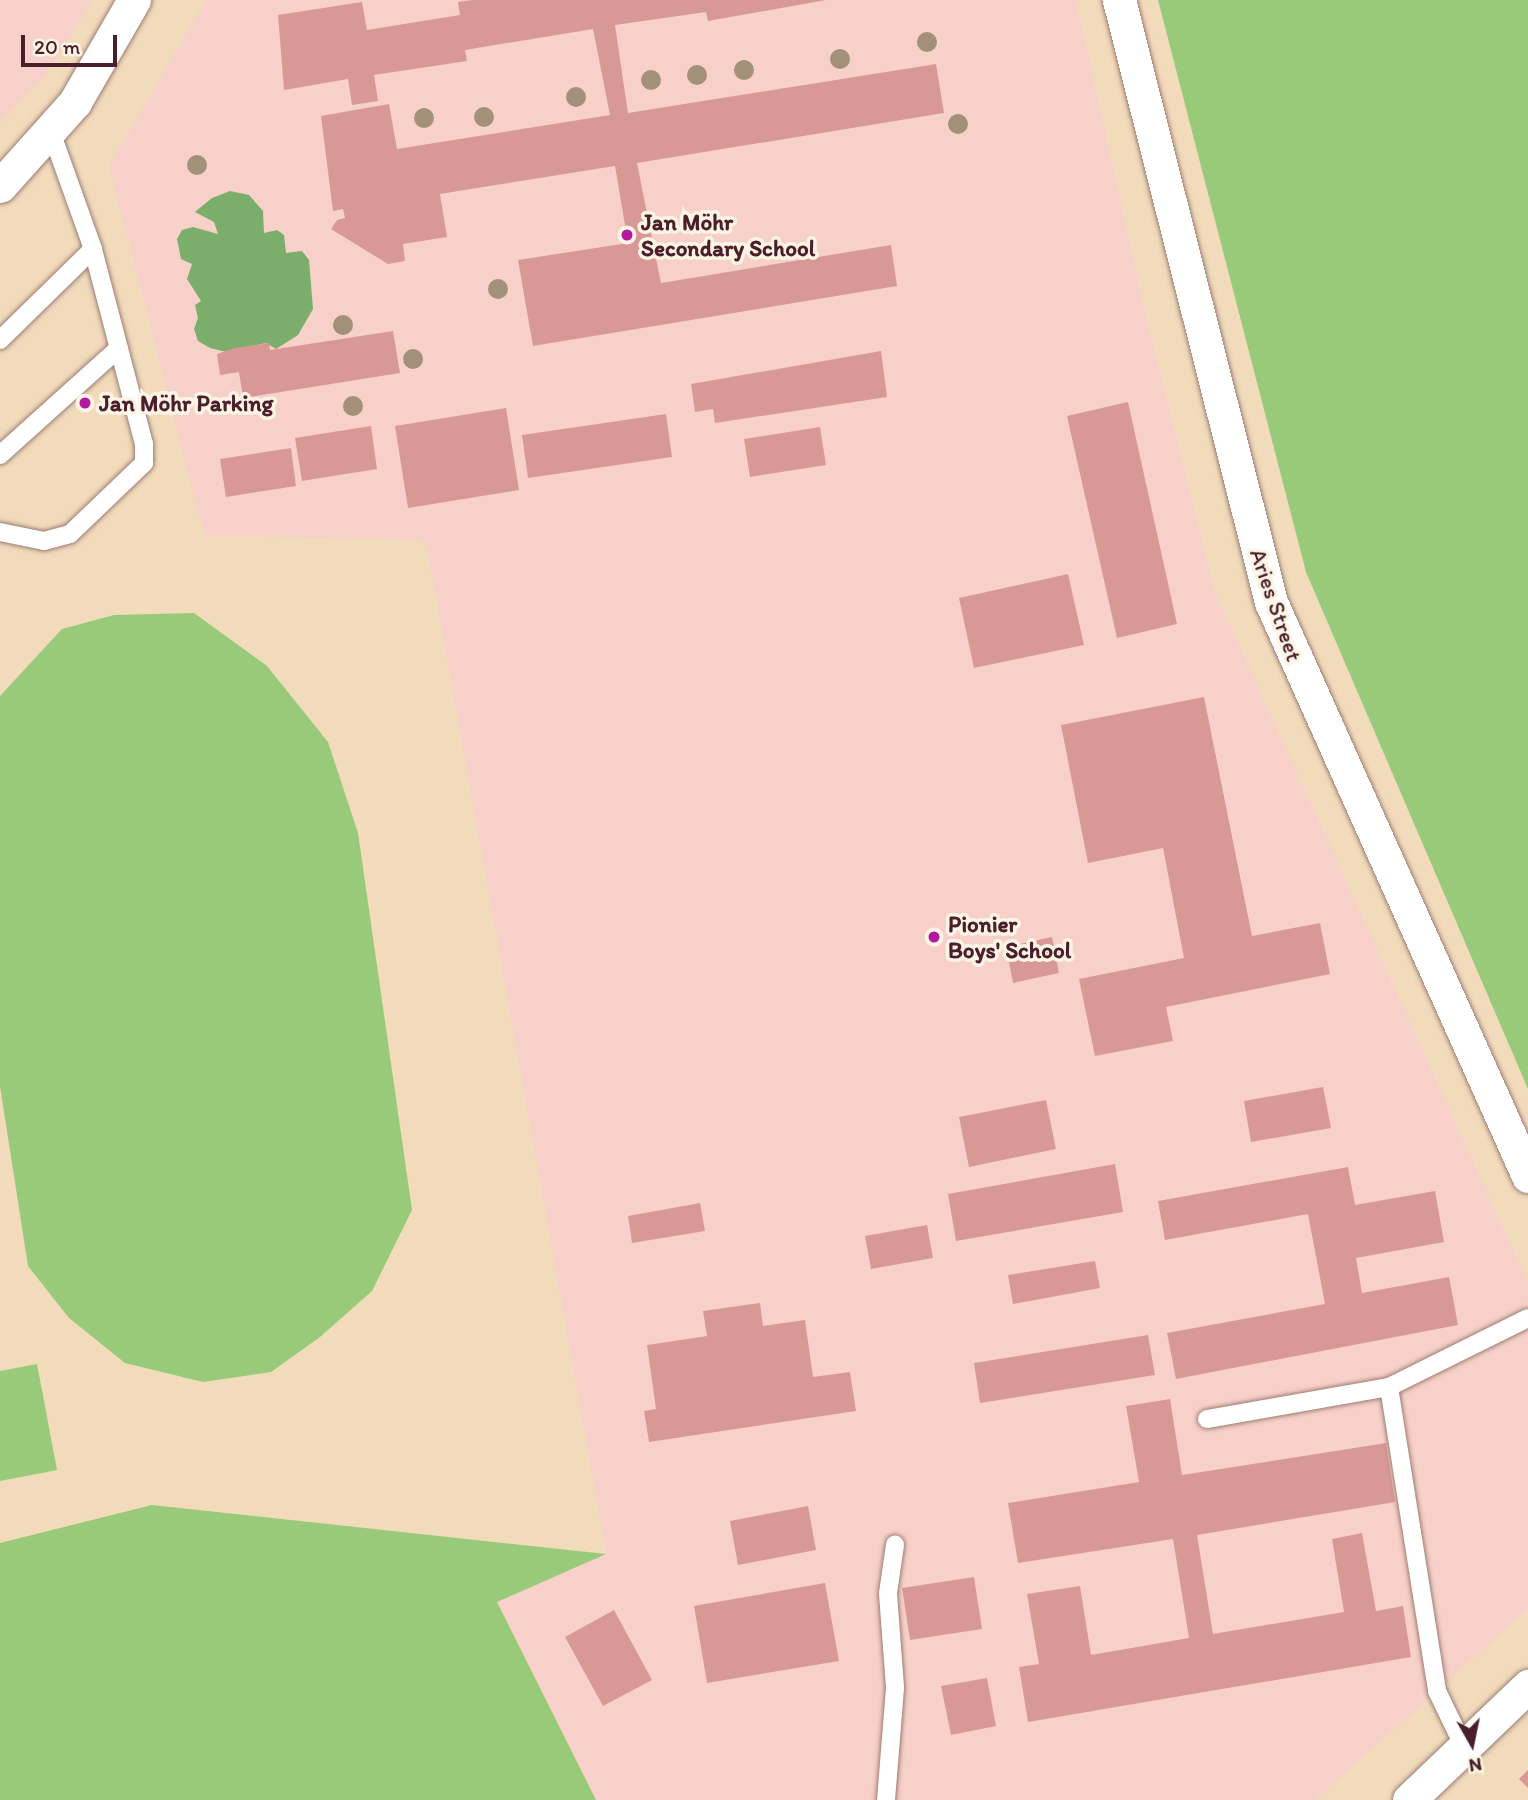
<!DOCTYPE html>
<html>
<head>
<meta charset="utf-8">
<style>
  body { margin:0 }
  #map { position:relative; width:1528px; height:1800px; overflow:hidden; background:#f1dbbb; font-family:Itim,sans-serif }
  div>[style] { position:absolute }
  .built>* { inset:0; background:#f7d1c9 }
  .green>* { inset:0; background:#99ca7a }
  .forest>* { inset:0; background:#7aae6a }
  .building>* { inset:0; background:#d89996 }
  .roads { filter:drop-shadow(0 0 2px #9e7d73) drop-shadow(0 0 2px #9e7d73) }
  .service>* { height:18px; margin:-9px; padding:0 9px; transform-origin:9px; border-radius:9px; background:#fff }
  .minor>* { height:33px; margin:-16.5px; padding:0 16.5px; transform-origin:16.5px; border-radius:16.5px; background:#fff }
  .trees>* { width:20px; height:20px; margin:-10px; border-radius:50%; background:#a29079 }
  .dots>* { width:19px; height:19px; translate:-50% -50%; box-sizing:border-box; border:4px solid #fcf5e5; border-radius:50% }
  span { translate:-50% -50%; white-space:nowrap; text-align:center; line-height:1.15; -webkit-text-stroke:7px #fcf5e5; paint-order:stroke }
  .poi-label { font-size:23px; color:#4a1f2b; font-weight:700 }
  .left { translate:0 -50%; text-align:left }
  .street-label { font-size:23px; color:#4a1f2b }
  .north { position:absolute; left:1437px; top:1709px; width:70px; height:70px; -webkit-text-stroke:5px #fcf5e5; paint-order:stroke; rotate:171deg; font-size:19px; font-weight:700; line-height:28px; text-align:center; color:#4a1f2b }
  .north::after { content:''; display:block; margin:auto; width:24px; height:32px; background:#4a1f2b; clip-path:polygon(50% 0,100% 100%,50% 72%,0 100%) }
  .scale { position:absolute; left:21px; top:35px; width:96px; height:32px; box-sizing:border-box; border:4px solid #4a1f2b; border-top:0; padding-left:9px; font-size:21px; line-height:24px; white-space:nowrap; color:#4a1f2b; -webkit-text-stroke:5px #fcf5e5; paint-order:stroke }
</style>
</head>
<body>
<div id="map">
  <div class="built">
    <i style="clip-path:polygon(0 0,93px 0,43px 79px,0 123px)"></i>
    <i style="clip-path:polygon(206px 0,1076px 0,1143px 303px,1214px 590px,1528px 1283px,1528px 1609px,1315px 1800px,596px 1800px,497px 1602px,606px 1553px,426px 541px,204px 535px,109px 166px)"></i>
  </div>
  <div class="green">
    <i style="clip-path:polygon(1158px 0,1528px 0,1528px 1089px,1306px 572px)"></i>
    <i style="clip-path:polygon(194px 613px,267px 666px,328px 742px,358px 833px,412px 1210px,372px 1291px,320px 1337px,271px 1372px,203px 1382px,125px 1363px,69px 1318px,28px 1266px,0 1086px,0 696px,62px 629px,114px 615px)"></i>
    <i style="clip-path:polygon(37px 1364px,57px 1470px,0 1481px,0 1371px)"></i>
    <i style="clip-path:polygon(152px 1505px,606px 1554px,497px 1602px,596px 1800px,0 1800px,0 1543px)"></i>
  </div>
  <div class="forest">
    <i style="clip-path:polygon(230px 191px,249px 195px,263px 211px,264px 233px,277px 230px,284px 235px,286px 253px,302px 251px,309px 260px,313px 309px,298px 335px,276px 349px,266px 343px,226px 352px,210px 348px,198px 341px,194px 329px,198px 318px,195px 305px,201px 301px,187px 279px,192px 264px,181px 259px,177px 239px,182px 230px,193px 227px,218px 234px,214px 222px,195px 212px,212px 198px)"></i>
  </div>
  <div class="building">
    <i style="clip-path:polygon(472px 0,826px 0,708px 21px,706px 12px,615px 25px,628px 113px,936px 64px,944px 113px,637px 163px,661px 283px,891px 245px,897px 286px,533px 346px,518px 260px,628px 243px,615px 166px,440px 194px,447px 237px,403px 244px,405px 261px,388px 264px,331px 229px,337px 220px,345px 218px,343px 209px,333px 211px,321px 116px,389px 104px,397px 149px,610px 115px,593px 29px,465px 50px,467px 61px,374px 75px,378px 101px,352px 105px,348px 79px,284px 90px,278px 15px,362px 2px,367px 30px,460px 15px,458px 2px)"></i>
    <i style="clip-path:polygon(393px 331px,400px 373px,243px 398px,239px 372px,220px 375px,217px 354px,235px 348px,269px 343px,270px 350px)"></i>
    <i style="clip-path:polygon(881px 351px,887px 397px,715px 423px,713px 409px,695px 412px,691px 384px)"></i>
    <i style="clip-path:polygon(1128px 402px,1177px 624px,1117px 638px,1067px 416px)"></i>
    <i style="clip-path:polygon(506px 408px,519px 490px,408px 508px,395px 426px)"></i>
    <i style="clip-path:polygon(666px 414px,672px 457px,528px 478px,522px 435px)"></i>
    <i style="clip-path:polygon(371px 426px,377px 469px,302px 481px,295px 438px)"></i>
    <i style="clip-path:polygon(820px 427px,826px 465px,750px 477px,744px 439px)"></i>
    <i style="clip-path:polygon(291px 448px,296px 486px,226px 497px,220px 459px)"></i>
    <i style="clip-path:polygon(1068px 574px,1084px 645px,974px 668px,959px 598px)"></i>
    <i style="clip-path:polygon(1204px 697px,1252px 936px,1320px 923px,1330px 974px,1166px 1007px,1173px 1041px,1095px 1056px,1079px 979px,1184px 958px,1163px 848px,1088px 863px,1061px 725px)"></i>
    <i style="clip-path:polygon(1052px 937px,1059px 973px,1013px 983px,1006px 947px)"></i>
    <i style="clip-path:polygon(1323px 1087px,1331px 1128px,1251px 1142px,1244px 1101px)"></i>
    <i style="clip-path:polygon(1046px 1100px,1056px 1149px,969px 1167px,959px 1117px)"></i>
    <i style="clip-path:polygon(1115px 1164px,1123px 1212px,956px 1241px,948px 1194px)"></i>
    <i style="clip-path:polygon(1348px 1167px,1355px 1205px,1435px 1191px,1444px 1242px,1356px 1258px,1362px 1293px,1449px 1277px,1458px 1325px,1176px 1379px,1167px 1333px,1325px 1304px,1308px 1214px,1165px 1240px,1158px 1201px)"></i>
    <i style="clip-path:polygon(700px 1203px,705px 1231px,632px 1243px,628px 1216px)"></i>
    <i style="clip-path:polygon(927px 1225px,933px 1258px,871px 1269px,865px 1236px)"></i>
    <i style="clip-path:polygon(1095px 1261px,1100px 1288px,1013px 1304px,1008px 1275px)"></i>
    <i style="clip-path:polygon(760px 1303px,763px 1326px,805px 1320px,813px 1377px,850px 1372px,856px 1411px,649px 1442px,644px 1411px,656px 1409px,647px 1345px,707px 1336px,703px 1311px)"></i>
    <i style="clip-path:polygon(1148px 1335px,1155px 1375px,980px 1403px,974px 1363px)"></i>
    <i style="clip-path:polygon(1170px 1399px,1182px 1475px,1386px 1443px,1395px 1502px,1197px 1535px,1213px 1634px,1344px 1612px,1332px 1539px,1362px 1533px,1376px 1611px,1403px 1606px,1411px 1657px,1028px 1722px,1019px 1667px,1039px 1664px,1027px 1594px,1080px 1586px,1091px 1655px,1189px 1638px,1173px 1539px,1018px 1563px,1008px 1503px,1139px 1482px,1126px 1406px)"></i>
    <i style="clip-path:polygon(808px 1506px,816px 1550px,738px 1565px,730px 1521px)"></i>
    <i style="clip-path:polygon(974px 1577px,982px 1629px,910px 1640px,902px 1588px)"></i>
    <i style="clip-path:polygon(825px 1583px,839px 1661px,707px 1683px,694px 1606px)"></i>
    <i style="clip-path:polygon(614px 1610px,652px 1680px,603px 1706px,565px 1637px)"></i>
    <i style="clip-path:polygon(987px 1678px,996px 1726px,951px 1735px,941px 1686px)"></i>
    <i style="clip-path:polygon(1528px 1770px,1528px 1788px,1519px 1779px)"></i>
  </div>
  <div class="roads">
    <div class="service">
      <i style="left:0;top:340px;width:130px;rotate:-44.4deg"></i>
      <i style="left:0;top:455px;width:160px;rotate:-42deg"></i>
      <i style="left:0;top:532px;width:45px;rotate:11.6deg"></i>
      <i style="left:44px;top:541px;width:27px;rotate:-15deg"></i>
      <i style="left:70px;top:534px;width:103px;rotate:-43.8deg"></i>
      <i style="left:144px;top:463px;width:19px;rotate:-90deg"></i>
      <i style="left:144px;top:444px;width:202px;rotate:-104.7deg"></i>
      <i style="left:93px;top:249px;width:124px;rotate:-109.7deg"></i>
      <i style="left:1389px;top:1387px;width:308px;rotate:81deg"></i>
      <i style="left:1437px;top:1691px;width:62px;rotate:64.3deg"></i>
      <i style="left:1207px;top:1419px;width:185px;rotate:-10deg"></i>
      <i style="left:1389px;top:1387px;width:155px;rotate:-26.4deg"></i>
      <i style="left:886px;top:1800px;width:113px;rotate:-85.4deg"></i>
      <i style="left:895px;top:1687px;width:94px;rotate:-94.3deg"></i>
      <i style="left:888px;top:1593px;width:49px;rotate:-81.7deg"></i>
    </div>
    <div class="minor">
      <i style="left:1119px;top:0;width:621px;rotate:75.83deg"></i>
      <i style="left:1271px;top:602px;width:629px;rotate:65.88deg"></i>
      <i style="left:0;top:186px;width:113px;rotate:-48.2deg"></i>
      <i style="left:75px;top:102px;width:118px;rotate:-60deg"></i>
      <i style="left:1409px;top:1800px;width:165px;rotate:-43.8deg"></i>
    </div>
  </div>
  <div class="trees">
    <i style="left:927px;top:42px"></i>
    <i style="left:840px;top:59px"></i>
    <i style="left:744px;top:70px"></i>
    <i style="left:697px;top:75px"></i>
    <i style="left:651px;top:80px"></i>
    <i style="left:576px;top:97px"></i>
    <i style="left:484px;top:117px"></i>
    <i style="left:424px;top:118px"></i>
    <i style="left:958px;top:124px"></i>
    <i style="left:197px;top:165px"></i>
    <i style="left:498px;top:289px"></i>
    <i style="left:343px;top:325px"></i>
    <i style="left:413px;top:359px"></i>
    <i style="left:353px;top:406px"></i>
  </div>
  <div class="dots">
    <i style="left:627px;top:235px;background:#b5179e"></i>
    <i style="left:85px;top:403px;background:#b5179e"></i>
    <i style="left:934px;top:937px;background:#b5179e"></i>
  </div>
  <div class="poi-label">
    <span class="left" style="left:641px;top:235px">Jan Möhr<br>Secondary School</span>
    <span class="left" style="left:99px;top:403px">Jan Möhr Parking</span>
    <span class="left" style="left:948px;top:937px">Pionier<br>Boys' School</span>
  </div>
  <div class="street-label">
    <span style="left:1276px;top:605px;rotate:71deg">Aries Street</span>
  </div>
  <div class="north">N</div>
  <div class="scale">20 m</div>
</div>
</body>
</html>
